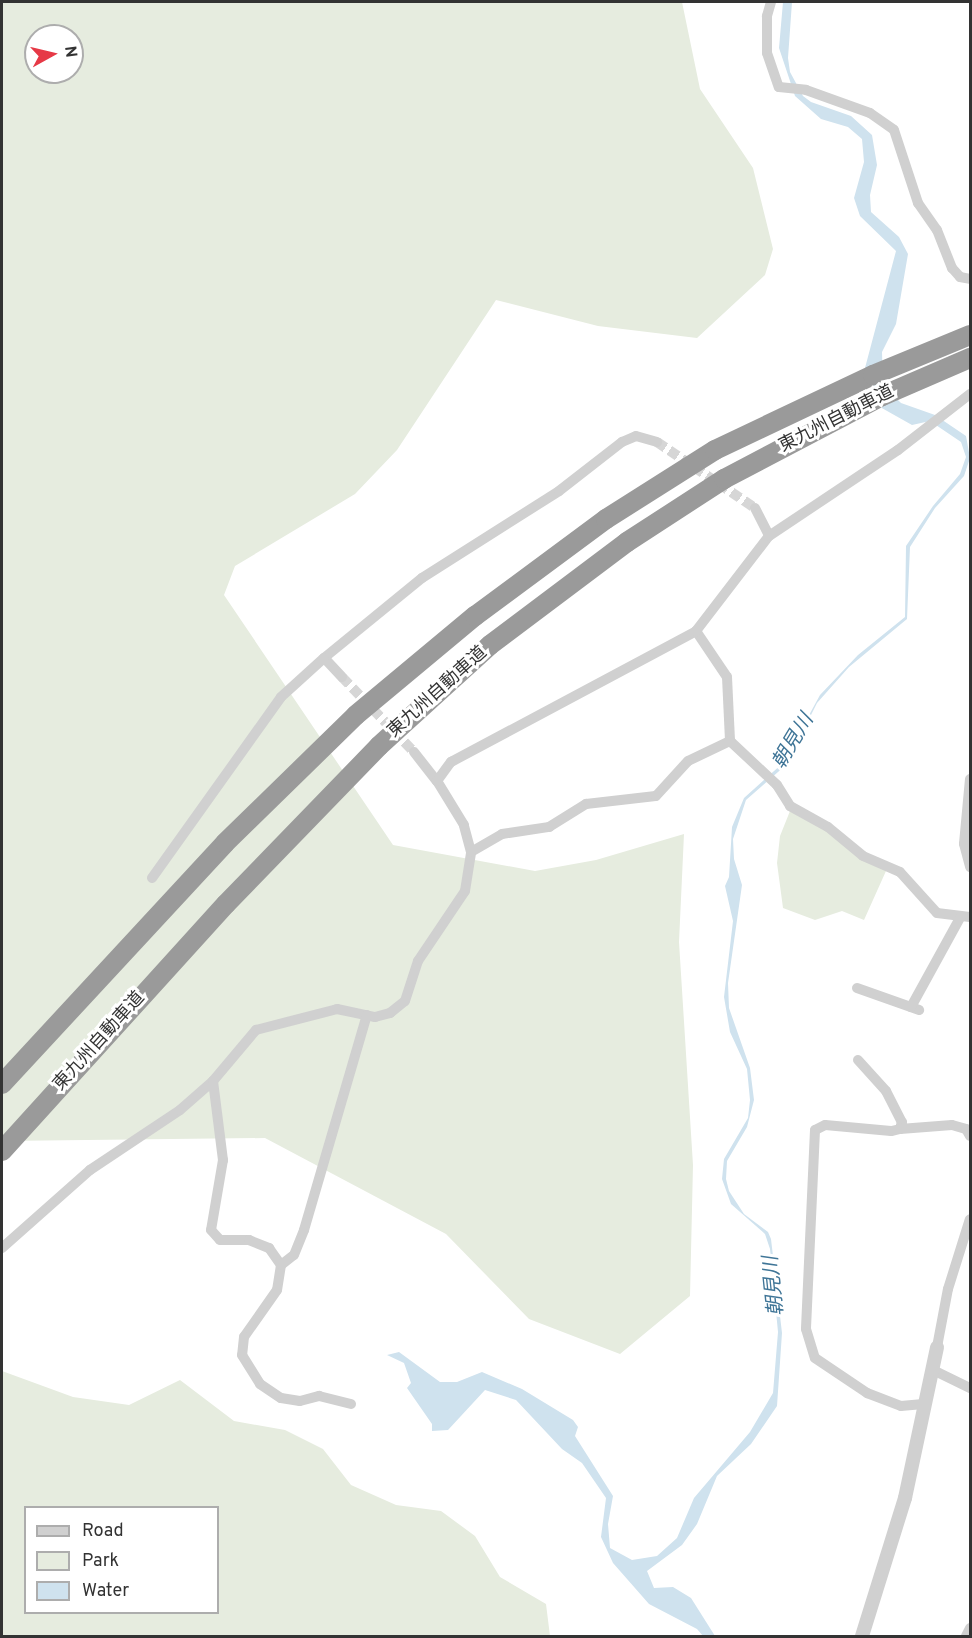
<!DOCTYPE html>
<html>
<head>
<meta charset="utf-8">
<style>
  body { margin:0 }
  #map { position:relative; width:972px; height:1638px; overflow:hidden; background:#fff; font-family:Overpass,"Noto Sans JP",sans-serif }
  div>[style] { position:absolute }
  .green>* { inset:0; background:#e6ecdf }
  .water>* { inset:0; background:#cfe2ee }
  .minor-tunnel>* { height:10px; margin-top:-5px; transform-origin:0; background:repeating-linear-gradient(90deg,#d6d6d6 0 10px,transparent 0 15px) }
  .minor>* { height:10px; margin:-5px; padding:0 5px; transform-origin:5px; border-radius:5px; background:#d0d0d0 }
  .tertiary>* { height:14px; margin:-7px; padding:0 7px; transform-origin:7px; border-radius:7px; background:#d0d0d0 }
  .motorway>* { height:20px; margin:-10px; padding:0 10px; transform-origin:10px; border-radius:10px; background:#9a9a9a }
  span { translate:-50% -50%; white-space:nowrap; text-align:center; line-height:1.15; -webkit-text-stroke:6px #fff; paint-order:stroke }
  .street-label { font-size:18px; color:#333 }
  .water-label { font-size:20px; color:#3f7597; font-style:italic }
  .frame { position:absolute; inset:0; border:3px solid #333; pointer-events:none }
  .legend { position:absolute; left:24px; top:1506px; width:195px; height:108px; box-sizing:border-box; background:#fff; border:2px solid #adadad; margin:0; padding:8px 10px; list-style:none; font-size:18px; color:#333 }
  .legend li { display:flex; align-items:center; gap:12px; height:30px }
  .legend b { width:30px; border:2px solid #adadad }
  .north { position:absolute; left:24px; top:24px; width:60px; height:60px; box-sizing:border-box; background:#fff; border:2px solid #adadad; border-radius:50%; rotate:82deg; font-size:16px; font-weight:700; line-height:24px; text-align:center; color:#333 }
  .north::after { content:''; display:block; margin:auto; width:21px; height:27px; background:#e63946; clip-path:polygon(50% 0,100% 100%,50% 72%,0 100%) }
</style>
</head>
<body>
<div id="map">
  <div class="green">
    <i style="clip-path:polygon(evenodd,2px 2px,682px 2px,700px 89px,753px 168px,773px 249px,765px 275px,697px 338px,598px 326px,496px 300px,397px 450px,355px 494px,235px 566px,224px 595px,393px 845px,535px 871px,596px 860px,684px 834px,679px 942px,693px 1165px,690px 1296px,620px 1354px,529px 1319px,446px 1234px,265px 1138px,2px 1141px,2px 2px,36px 36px,72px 36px,72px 72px,36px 72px,36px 36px)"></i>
    <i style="clip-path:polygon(790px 811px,831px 832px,886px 871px,864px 920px,842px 911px,815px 920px,783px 908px,777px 863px,780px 836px)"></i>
    <i style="clip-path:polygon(evenodd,2px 1371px,73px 1397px,129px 1405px,180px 1380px,234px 1421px,285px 1430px,323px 1449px,351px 1485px,396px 1505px,441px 1511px,475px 1536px,500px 1577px,546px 1604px,550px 1636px,2px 1636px,2px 1371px,26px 1508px,218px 1508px,218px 1612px,26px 1612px,26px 1508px)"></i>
  </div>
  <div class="water">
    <i style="clip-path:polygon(783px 2px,792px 2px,788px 58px,790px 72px,803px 96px,811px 102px,851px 116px,872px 135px,877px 165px,870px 195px,871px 212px,899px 237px,908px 254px,896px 324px,882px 352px,883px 385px,901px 403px,935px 415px,966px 436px,970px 458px,964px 476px,935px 508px,910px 547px,907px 619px,849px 667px,817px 703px,786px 765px,746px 800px,733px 839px,734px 859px,742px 885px,728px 983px,729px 1008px,750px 1068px,754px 1100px,747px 1127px,727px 1161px,726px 1179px,729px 1191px,744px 1214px,768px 1232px,771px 1239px,782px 1333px,777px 1406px,751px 1444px,717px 1476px,697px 1524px,682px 1545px,647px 1571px,654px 1588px,673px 1587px,691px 1598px,715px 1636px,703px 1636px,697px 1629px,649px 1604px,613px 1563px,601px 1537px,606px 1498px,582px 1463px,562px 1449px,516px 1400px,485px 1390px,448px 1430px,432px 1431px,432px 1424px,407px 1388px,411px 1383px,404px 1363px,387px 1355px,399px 1352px,440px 1382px,457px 1382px,482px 1372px,522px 1389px,573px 1420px,578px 1427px,575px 1436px,613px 1496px,608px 1524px,610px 1548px,632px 1560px,657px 1556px,677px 1538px,694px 1498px,750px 1432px,773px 1393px,778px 1332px,770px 1249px,765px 1234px,731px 1204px,722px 1179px,724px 1159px,748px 1118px,750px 1100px,747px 1069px,730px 1032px,724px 997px,733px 921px,725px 886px,729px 877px,732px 827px,744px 798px,783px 763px,820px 695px,858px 655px,905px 617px,906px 546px,933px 506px,960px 474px,966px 457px,961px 442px,930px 421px,912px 425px,880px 407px,865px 368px,896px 251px,860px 216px,854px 198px,864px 162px,862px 139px,848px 127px,821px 119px,795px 96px,779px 48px)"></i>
  </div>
  <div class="minor-tunnel">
    <i style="left:657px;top:442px;width:118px;rotate:34deg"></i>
    <i style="left:342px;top:677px;width:104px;rotate:46.2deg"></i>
  </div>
  <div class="minor">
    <i style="left:771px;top:2px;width:15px;rotate:106deg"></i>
    <i style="left:767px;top:16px;width:37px;rotate:90deg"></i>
    <i style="left:767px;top:53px;width:36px;rotate:71deg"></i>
    <i style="left:779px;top:87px;width:27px;rotate:6deg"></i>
    <i style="left:806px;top:90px;width:68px;rotate:19.8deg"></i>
    <i style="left:870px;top:113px;width:29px;rotate:35deg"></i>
    <i style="left:894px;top:130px;width:77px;rotate:71.8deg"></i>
    <i style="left:918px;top:203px;width:33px;rotate:55deg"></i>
    <i style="left:937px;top:230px;width:41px;rotate:68.5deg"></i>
    <i style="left:952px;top:268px;width:12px;rotate:48deg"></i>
    <i style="left:960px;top:277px;width:10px;rotate:11deg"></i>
    <i style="left:755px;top:508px;width:31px;rotate:63deg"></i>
    <i style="left:696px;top:631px;width:55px;rotate:56deg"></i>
    <i style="left:727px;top:677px;width:64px;rotate:87.3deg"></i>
    <i style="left:730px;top:741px;width:64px;rotate:43.1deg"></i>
    <i style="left:777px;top:785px;width:25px;rotate:58deg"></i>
    <i style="left:790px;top:806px;width:43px;rotate:28.9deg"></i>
    <i style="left:828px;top:827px;width:45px;rotate:39.6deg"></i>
    <i style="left:863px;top:856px;width:40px;rotate:23.4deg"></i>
    <i style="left:900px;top:872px;width:55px;rotate:47.9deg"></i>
    <i style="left:937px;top:913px;width:33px;rotate:7deg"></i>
    <i style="left:342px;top:677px;width:26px;rotate:-133deg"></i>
    <i style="left:324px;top:658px;width:127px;rotate:-39.2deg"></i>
    <i style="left:422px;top:578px;width:162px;rotate:-32.4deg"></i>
    <i style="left:559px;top:491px;width:80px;rotate:-37.9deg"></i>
    <i style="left:622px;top:442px;width:15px;rotate:-23deg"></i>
    <i style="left:636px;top:436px;width:22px;rotate:16deg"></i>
    <i style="left:414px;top:752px;width:37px;rotate:52deg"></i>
    <i style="left:970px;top:779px;width:65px;rotate:95.3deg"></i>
    <i style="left:964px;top:844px;width:24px;rotate:75deg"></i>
    <i style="left:471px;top:852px;width:36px;rotate:-30deg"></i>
    <i style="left:502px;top:834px;width:48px;rotate:-8.5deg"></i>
    <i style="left:549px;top:827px;width:44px;rotate:-31.9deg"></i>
    <i style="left:586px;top:804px;width:70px;rotate:-6.5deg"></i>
    <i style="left:656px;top:796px;width:47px;rotate:-47.6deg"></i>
    <i style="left:688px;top:761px;width:47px;rotate:-25.5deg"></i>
    <i style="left:152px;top:878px;width:222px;rotate:-54.5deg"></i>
    <i style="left:281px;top:697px;width:58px;rotate:-42.2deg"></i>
    <i style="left:857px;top:988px;width:66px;rotate:19.5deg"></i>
    <i style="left:911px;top:1007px;width:102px;rotate:-61.2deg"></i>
    <i style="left:858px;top:1060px;width:42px;rotate:47.9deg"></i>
    <i style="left:886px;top:1091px;width:35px;rotate:63deg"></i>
    <i style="left:902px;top:1122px;width:7px;rotate:106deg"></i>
    <i style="left:900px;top:1129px;width:9px;rotate:167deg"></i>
    <i style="left:891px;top:1131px;width:66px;rotate:-174.8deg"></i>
    <i style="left:825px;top:1125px;width:11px;rotate:153deg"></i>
    <i style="left:815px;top:1130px;width:199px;rotate:92.6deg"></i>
    <i style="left:806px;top:1329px;width:30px;rotate:73deg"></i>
    <i style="left:815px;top:1358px;width:63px;rotate:33.9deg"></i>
    <i style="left:867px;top:1393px;width:36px;rotate:21deg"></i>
    <i style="left:901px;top:1406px;width:25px;rotate:-5deg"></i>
    <i style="left:213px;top:1081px;width:80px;rotate:82.8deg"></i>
    <i style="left:223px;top:1160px;width:71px;rotate:99.7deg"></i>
    <i style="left:211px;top:1230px;width:13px;rotate:48deg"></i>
    <i style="left:220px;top:1240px;width:29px"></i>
    <i style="left:249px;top:1240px;width:22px;rotate:22deg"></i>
    <i style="left:269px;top:1248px;width:21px;rotate:55deg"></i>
    <i style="left:281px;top:1265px;width:25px;rotate:99deg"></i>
    <i style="left:277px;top:1290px;width:57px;rotate:125.1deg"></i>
    <i style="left:244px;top:1337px;width:18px;rotate:96deg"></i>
    <i style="left:242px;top:1355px;width:34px;rotate:58deg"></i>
    <i style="left:260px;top:1384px;width:25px;rotate:34deg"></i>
    <i style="left:281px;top:1398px;width:19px;rotate:9deg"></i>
    <i style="left:300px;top:1401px;width:20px;rotate:-15deg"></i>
    <i style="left:319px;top:1396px;width:33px;rotate:14deg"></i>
    <i style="left:900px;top:1129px;width:52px;rotate:-4.4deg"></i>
    <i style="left:952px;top:1125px;width:15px;rotate:16deg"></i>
    <i style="left:966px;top:1129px;width:8px;rotate:60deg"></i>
    <i style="left:2px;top:1248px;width:118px;rotate:-41.6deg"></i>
    <i style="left:90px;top:1170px;width:108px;rotate:-33.7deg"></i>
    <i style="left:180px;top:1110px;width:44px;rotate:-41.3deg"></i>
    <i style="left:213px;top:1081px;width:67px;rotate:-49.9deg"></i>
    <i style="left:256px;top:1030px;width:84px;rotate:-14.5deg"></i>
    <i style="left:337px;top:1009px;width:39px;rotate:12deg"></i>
    <i style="left:375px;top:1017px;width:16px;rotate:-15deg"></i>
    <i style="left:390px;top:1013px;width:19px;rotate:-39deg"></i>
    <i style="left:405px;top:1001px;width:42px;rotate:-72deg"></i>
    <i style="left:418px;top:961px;width:84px;rotate:-56.1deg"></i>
    <i style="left:465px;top:891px;width:39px;rotate:-81deg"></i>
    <i style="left:471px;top:852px;width:28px;rotate:-105deg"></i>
    <i style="left:464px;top:825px;width:52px;rotate:-121.5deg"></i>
    <i style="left:437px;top:781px;width:24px;rotate:-54deg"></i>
    <i style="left:451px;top:762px;width:278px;rotate:-28.1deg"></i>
    <i style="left:696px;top:631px;width:120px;rotate:-52.5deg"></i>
    <i style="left:769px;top:536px;width:155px;rotate:-33.7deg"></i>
    <i style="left:898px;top:450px;width:91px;rotate:-37.9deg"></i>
    <i style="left:281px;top:1265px;width:16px;rotate:-38deg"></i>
    <i style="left:294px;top:1255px;width:27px;rotate:-68deg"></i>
    <i style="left:304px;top:1230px;width:224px;rotate:-73.7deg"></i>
    <i style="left:937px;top:1347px;width:59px;rotate:-79.3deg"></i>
    <i style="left:948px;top:1289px;width:73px;rotate:-72.6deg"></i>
    <i style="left:933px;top:1370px;width:41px;rotate:25.9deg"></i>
    <i style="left:966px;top:1636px;width:9px;rotate:-63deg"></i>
  </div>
  <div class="tertiary">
    <i style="left:862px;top:1636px;width:145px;rotate:-72.7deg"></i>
    <i style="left:905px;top:1498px;width:154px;rotate:-78deg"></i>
  </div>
  <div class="motorway">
    <i style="left:2px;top:1084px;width:328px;rotate:-47.2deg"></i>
    <i style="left:225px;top:843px;width:183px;rotate:-44.3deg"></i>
    <i style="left:356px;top:715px;width:155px;rotate:-39.8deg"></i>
    <i style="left:475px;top:616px;width:163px;rotate:-36.5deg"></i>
    <i style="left:606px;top:519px;width:129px;rotate:-32.3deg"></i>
    <i style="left:715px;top:450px;width:175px;rotate:-25.4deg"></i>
    <i style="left:873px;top:375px;width:105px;rotate:-22.4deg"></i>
    <i style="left:2px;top:1151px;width:333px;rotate:-47.8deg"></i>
    <i style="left:226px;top:904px;width:220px;rotate:-45.9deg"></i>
    <i style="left:379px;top:746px;width:150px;rotate:-42.3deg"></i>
    <i style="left:490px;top:645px;width:171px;rotate:-36.9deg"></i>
    <i style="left:627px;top:542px;width:116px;rotate:-33deg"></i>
    <i style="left:724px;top:479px;width:178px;rotate:-27.7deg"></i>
    <i style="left:882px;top:396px;width:96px;rotate:-23.4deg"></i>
  </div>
  <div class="street-label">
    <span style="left:837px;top:420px;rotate:-27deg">東九州自動車道</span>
    <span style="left:438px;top:693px;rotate:-42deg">東九州自動車道</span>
    <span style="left:100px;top:1042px;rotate:-48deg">東九州自動車道</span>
  </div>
  <div class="water-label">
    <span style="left:794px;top:742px;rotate:-59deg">朝見川</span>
    <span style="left:775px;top:1286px;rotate:-96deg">朝見川</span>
  </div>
  <div class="frame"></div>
  <ul class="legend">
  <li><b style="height:8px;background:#d0d0d0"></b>Road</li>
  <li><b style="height:16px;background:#e6ecdf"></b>Park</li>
  <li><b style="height:16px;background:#cfe2ee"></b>Water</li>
  </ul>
  <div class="north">N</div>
</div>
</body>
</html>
